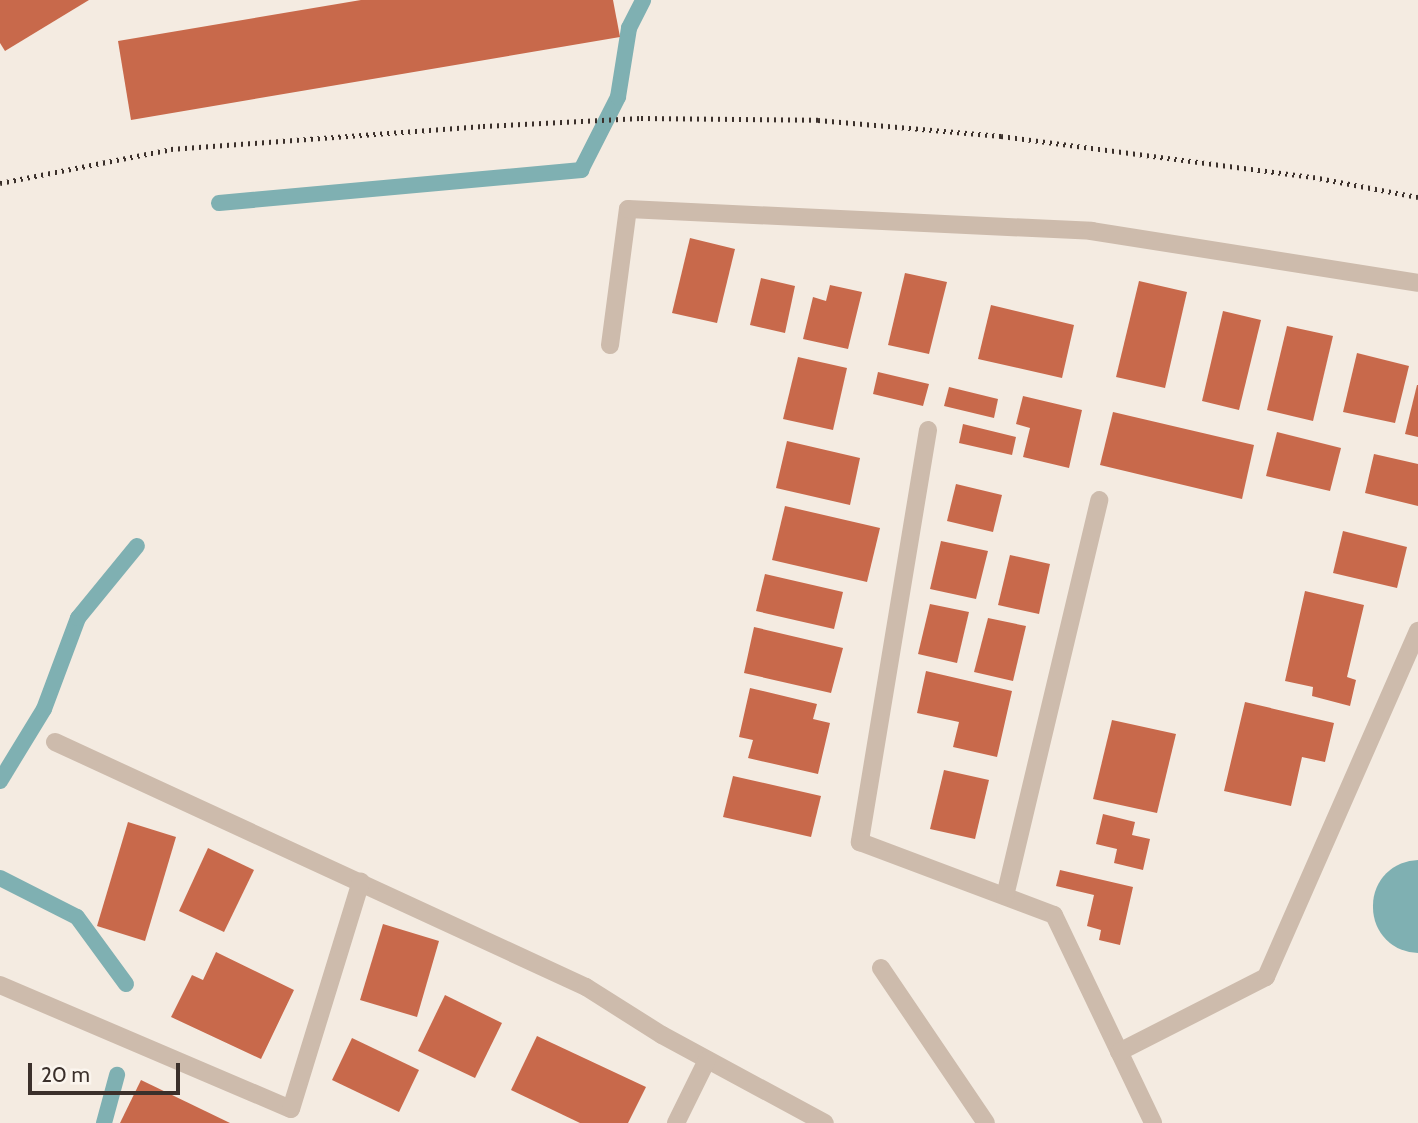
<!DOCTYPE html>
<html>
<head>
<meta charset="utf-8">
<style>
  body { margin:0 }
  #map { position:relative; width:1418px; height:1123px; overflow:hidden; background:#f4ebe1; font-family:Cabin,sans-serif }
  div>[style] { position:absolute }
  .stream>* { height:16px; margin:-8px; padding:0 8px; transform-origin:8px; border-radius:8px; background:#7fb0b2 }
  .river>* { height:91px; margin:-45.5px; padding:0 45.5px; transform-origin:45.5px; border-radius:45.5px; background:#7fb0b2 }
  .building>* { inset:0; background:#c8694b }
  .minor>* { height:18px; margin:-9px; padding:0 9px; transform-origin:9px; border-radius:9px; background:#cdbbac }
  .rail>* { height:5px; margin-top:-2.5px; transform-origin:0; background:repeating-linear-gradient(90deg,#3b302b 0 2px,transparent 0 7px) }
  span { translate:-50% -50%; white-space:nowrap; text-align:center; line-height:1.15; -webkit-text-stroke:7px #fbf5ee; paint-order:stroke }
  .scale { position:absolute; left:28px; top:1063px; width:152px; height:32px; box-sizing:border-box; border:4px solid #3b302b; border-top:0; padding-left:9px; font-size:21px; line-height:24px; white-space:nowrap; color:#3b302b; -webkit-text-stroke:5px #fbf5ee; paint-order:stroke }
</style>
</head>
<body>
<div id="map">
  <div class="stream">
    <i style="left:219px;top:203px;width:364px;rotate:-5.2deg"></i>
    <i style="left:581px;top:170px;width:82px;rotate:-63.1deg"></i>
    <i style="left:618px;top:97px;width:70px;rotate:-80.9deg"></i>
    <i style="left:629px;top:28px;width:31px;rotate:-63deg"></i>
    <i style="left:0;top:781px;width:84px;rotate:-58.6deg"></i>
    <i style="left:44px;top:709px;width:97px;rotate:-69.5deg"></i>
    <i style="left:78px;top:618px;width:93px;rotate:-50.7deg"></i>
    <i style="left:0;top:878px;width:86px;rotate:26.9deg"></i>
    <i style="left:77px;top:917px;width:83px;rotate:53.8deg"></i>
    <i style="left:104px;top:1123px;width:50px;rotate:-74.8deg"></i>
  </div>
  <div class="river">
    <i style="left:1418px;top:905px;width:2px;rotate:90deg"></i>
  </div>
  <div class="building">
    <i style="clip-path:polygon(0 0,89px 0,5px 51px,0 43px)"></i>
    <i style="clip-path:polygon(361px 0,613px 0,620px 37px,131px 120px,118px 41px)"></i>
    <i style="clip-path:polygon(690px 238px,735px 249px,717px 323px,672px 313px)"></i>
    <i style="clip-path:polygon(905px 273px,947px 282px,929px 354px,888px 345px)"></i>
    <i style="clip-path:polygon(761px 278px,795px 286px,785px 333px,750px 325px)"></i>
    <i style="clip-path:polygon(1139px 281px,1187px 292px,1165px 388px,1116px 377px)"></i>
    <i style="clip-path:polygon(830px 285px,862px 292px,848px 349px,803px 339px,813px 297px,826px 301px)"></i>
    <i style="clip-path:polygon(991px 305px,1074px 325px,1062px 378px,978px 359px)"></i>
    <i style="clip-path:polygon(1223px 311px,1261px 320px,1239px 410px,1202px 401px)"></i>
    <i style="clip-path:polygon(1287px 326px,1333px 336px,1313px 421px,1267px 410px)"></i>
    <i style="clip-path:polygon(1357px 353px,1409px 366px,1395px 423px,1343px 412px)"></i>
    <i style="clip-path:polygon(798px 357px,847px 368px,833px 430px,783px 419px)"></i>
    <i style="clip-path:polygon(878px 372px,929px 384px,923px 406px,873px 394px)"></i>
    <i style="clip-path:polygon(1417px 385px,1418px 385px,1418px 437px,1405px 434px)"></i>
    <i style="clip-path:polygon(949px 387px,998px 399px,994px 418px,944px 406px)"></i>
    <i style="clip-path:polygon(1023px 396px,1082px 410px,1069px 468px,1023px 457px,1030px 428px,1016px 424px)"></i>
    <i style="clip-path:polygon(1113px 412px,1254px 445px,1242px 499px,1100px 465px)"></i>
    <i style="clip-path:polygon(963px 424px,1016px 437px,1012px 455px,959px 443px)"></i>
    <i style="clip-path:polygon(1277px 432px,1341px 448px,1330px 491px,1266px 476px)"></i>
    <i style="clip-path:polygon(787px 441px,860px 458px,850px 505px,776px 488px)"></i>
    <i style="clip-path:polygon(1374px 454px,1418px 464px,1418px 506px,1365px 493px)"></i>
    <i style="clip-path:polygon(956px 484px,1002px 495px,993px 532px,947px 521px)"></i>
    <i style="clip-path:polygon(785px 506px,880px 528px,867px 582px,772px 560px)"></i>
    <i style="clip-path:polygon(1343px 531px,1407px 547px,1397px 588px,1333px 573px)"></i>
    <i style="clip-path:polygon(941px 541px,988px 551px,976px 599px,930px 589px)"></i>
    <i style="clip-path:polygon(1010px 555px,1050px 564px,1039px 614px,998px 605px)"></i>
    <i style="clip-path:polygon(765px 574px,843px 592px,834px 629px,756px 611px)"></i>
    <i style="clip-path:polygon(1305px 591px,1364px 605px,1347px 677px,1356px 680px,1350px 706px,1312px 696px,1313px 687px,1285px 681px)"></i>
    <i style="clip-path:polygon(930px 604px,969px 612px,957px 663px,918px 654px)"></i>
    <i style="clip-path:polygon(988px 618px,1026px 626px,1013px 681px,974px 672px)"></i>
    <i style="clip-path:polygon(754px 627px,843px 648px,831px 693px,744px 673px)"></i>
    <i style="clip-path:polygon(926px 671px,1012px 691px,997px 757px,953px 747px,959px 722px,917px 713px)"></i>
    <i style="clip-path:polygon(750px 688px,817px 704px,813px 719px,830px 723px,818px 774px,748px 758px,753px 740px,739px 737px)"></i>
    <i style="clip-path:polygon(1245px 702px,1334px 723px,1325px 762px,1302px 757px,1291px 806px,1224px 791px)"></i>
    <i style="clip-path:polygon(1112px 720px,1176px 734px,1157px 813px,1093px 799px)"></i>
    <i style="clip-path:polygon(944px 770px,989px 780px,975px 839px,930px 829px)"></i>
    <i style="clip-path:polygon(733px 776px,821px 796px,811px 837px,723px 817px)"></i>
    <i style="clip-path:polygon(1103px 814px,1135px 822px,1132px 835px,1150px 839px,1143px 870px,1114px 863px,1117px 849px,1096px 844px)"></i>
    <i style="clip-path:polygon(128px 822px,176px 837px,145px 941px,97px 926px)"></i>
    <i style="clip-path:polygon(208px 848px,254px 870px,224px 932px,179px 911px)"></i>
    <i style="clip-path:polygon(1060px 870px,1133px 887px,1120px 945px,1099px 940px,1101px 930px,1087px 926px,1094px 895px,1056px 886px)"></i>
    <i style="clip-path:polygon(383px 924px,439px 941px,417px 1017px,360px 1000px)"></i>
    <i style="clip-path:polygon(216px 952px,294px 990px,261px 1059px,171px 1017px,192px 975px,203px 980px)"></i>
    <i style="clip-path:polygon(445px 995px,502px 1023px,475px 1078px,418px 1051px)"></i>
    <i style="clip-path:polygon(537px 1036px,646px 1087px,628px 1123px,580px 1123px,511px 1090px)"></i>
    <i style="clip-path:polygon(352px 1038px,419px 1070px,399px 1112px,332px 1080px)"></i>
    <i style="clip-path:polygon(141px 1080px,230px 1123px,120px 1123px)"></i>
  </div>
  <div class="minor">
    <i style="left:610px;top:345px;width:137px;rotate:-82.5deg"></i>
    <i style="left:628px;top:209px;width:464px;rotate:2.7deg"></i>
    <i style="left:1091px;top:231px;width:331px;rotate:9deg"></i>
    <i style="left:928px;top:430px;width:418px;rotate:99.4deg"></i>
    <i style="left:860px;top:842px;width:207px;rotate:20.6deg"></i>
    <i style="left:1054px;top:915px;width:230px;rotate:64.5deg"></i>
    <i style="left:55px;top:742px;width:585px;rotate:24.77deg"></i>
    <i style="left:586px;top:987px;width:90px;rotate:32.3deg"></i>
    <i style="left:662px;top:1035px;width:185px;rotate:28.4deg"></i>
    <i style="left:1005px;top:896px;width:407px;rotate:-76.6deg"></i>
    <i style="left:881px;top:968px;width:187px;rotate:55.9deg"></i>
    <i style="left:0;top:985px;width:316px;rotate:23.1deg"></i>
    <i style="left:291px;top:1109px;width:238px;rotate:-72.9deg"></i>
    <i style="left:1119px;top:1052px;width:165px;rotate:-27deg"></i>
    <i style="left:1266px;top:977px;width:378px;rotate:-66.3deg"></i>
    <i style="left:676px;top:1123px;width:70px;rotate:-63.8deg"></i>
  </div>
  <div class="rail">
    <i style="left:0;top:183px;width:174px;rotate:-11.2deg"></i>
    <i style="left:171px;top:149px;width:313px;rotate:-4.2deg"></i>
    <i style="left:483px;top:126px;width:158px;rotate:-2.9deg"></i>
    <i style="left:641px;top:118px;width:177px;rotate:0.6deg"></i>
    <i style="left:818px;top:120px;width:184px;rotate:5deg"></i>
    <i style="left:1001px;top:136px;width:315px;rotate:7.5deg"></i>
    <i style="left:1313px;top:177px;width:107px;rotate:10.8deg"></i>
  </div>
  <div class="scale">20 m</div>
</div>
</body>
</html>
